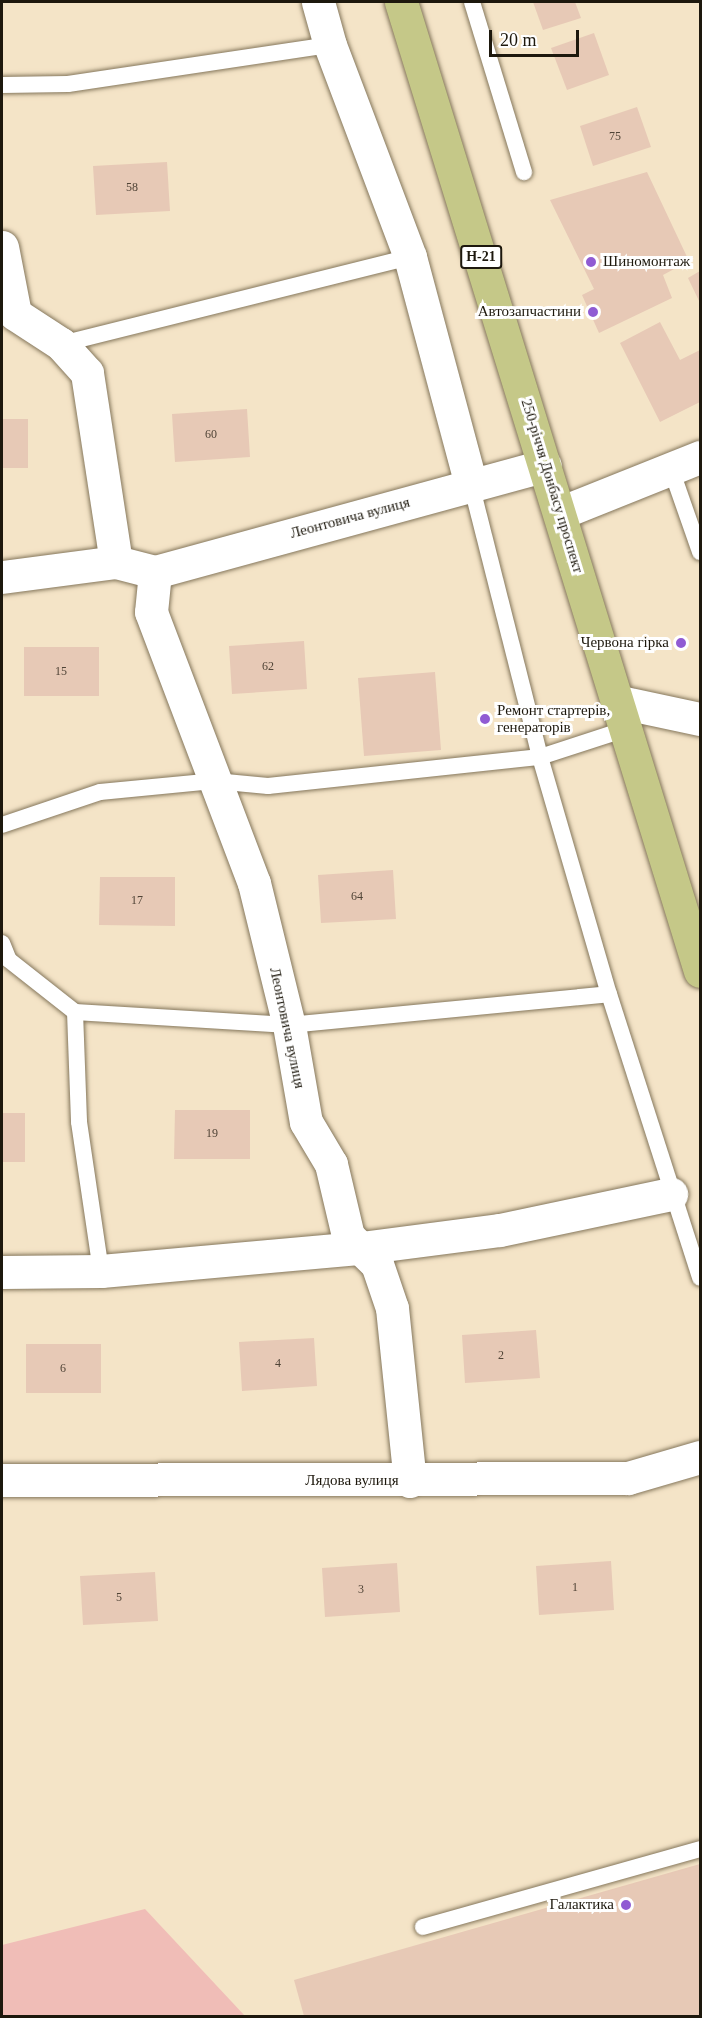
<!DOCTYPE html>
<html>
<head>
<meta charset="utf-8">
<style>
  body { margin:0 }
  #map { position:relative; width:702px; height:2018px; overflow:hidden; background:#f4e4c7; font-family:"Times New Roman",serif }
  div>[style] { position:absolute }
  .green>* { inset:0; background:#f0bdb7 }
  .building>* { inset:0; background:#e7c9b6 }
  .roads { filter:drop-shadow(0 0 2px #85775c) drop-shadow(0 0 2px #85775c) }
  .service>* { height:16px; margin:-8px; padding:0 8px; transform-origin:8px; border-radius:8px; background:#fff }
  .minor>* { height:33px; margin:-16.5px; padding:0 16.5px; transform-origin:16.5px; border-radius:16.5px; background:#fff }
  .primary>* { height:33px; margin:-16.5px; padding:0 16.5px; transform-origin:16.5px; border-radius:16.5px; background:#c5c888 }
  .dots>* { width:16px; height:16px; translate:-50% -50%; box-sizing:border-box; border:3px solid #fff; border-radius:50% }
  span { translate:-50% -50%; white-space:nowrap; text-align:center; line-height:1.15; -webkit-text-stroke:6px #fff; paint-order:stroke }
  .number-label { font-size:12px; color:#504437 }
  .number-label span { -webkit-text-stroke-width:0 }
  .shield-label span { padding:2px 4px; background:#fff; border:2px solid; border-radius:4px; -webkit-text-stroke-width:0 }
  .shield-label { font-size:14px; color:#1d180d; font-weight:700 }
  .poi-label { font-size:15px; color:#1d180d }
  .left { translate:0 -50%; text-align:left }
  .right { translate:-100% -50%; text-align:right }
  .street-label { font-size:15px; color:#1d180d }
  .frame { position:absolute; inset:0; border:3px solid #1d180d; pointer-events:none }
  .scale { position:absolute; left:489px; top:30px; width:90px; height:27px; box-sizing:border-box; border:3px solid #1d180d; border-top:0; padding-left:8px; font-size:18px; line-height:21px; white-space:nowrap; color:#1d180d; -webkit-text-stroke:4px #fff; paint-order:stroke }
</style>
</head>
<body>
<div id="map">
  <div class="green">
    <i style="clip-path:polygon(145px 1909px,245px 2016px,2px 2016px,2px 1945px)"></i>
  </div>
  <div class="building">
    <i style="clip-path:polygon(533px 2px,575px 2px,581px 18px,543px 30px)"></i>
    <i style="clip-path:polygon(594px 33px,609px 75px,567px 90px,551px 48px)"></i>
    <i style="clip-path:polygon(637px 107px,651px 147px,593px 166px,580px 126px)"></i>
    <i style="clip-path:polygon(167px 162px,170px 211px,96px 215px,93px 166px)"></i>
    <i style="clip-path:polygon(647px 172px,689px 261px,663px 275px,672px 298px,599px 333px,582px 295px,594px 289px,550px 200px)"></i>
    <i style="clip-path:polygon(700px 271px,700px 303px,688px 278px)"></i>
    <i style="clip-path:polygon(660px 322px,680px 360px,700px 350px,700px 402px,660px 422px,620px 343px)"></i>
    <i style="clip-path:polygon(247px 409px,250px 457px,175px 462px,172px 414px)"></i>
    <i style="clip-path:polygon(2px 419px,28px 419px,28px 468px,2px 468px)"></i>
    <i style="clip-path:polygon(304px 641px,307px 689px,232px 694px,229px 646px)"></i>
    <i style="clip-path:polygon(24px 647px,99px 647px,99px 696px,24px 696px)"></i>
    <i style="clip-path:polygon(435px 672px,441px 750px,364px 756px,358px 678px)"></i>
    <i style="clip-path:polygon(393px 870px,396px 919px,321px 923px,318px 875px)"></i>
    <i style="clip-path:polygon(100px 877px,175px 877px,175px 926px,99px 925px)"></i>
    <i style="clip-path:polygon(175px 1110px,250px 1110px,250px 1159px,174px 1159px)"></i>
    <i style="clip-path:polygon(2px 1113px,25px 1113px,25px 1162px,2px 1162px)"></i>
    <i style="clip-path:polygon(536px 1330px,540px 1378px,465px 1383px,462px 1335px)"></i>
    <i style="clip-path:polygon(314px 1338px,317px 1386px,242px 1391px,239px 1342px)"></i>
    <i style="clip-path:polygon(26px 1344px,101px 1344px,101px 1393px,26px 1393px)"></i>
    <i style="clip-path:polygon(611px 1561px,614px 1610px,539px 1615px,536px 1566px)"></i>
    <i style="clip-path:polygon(397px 1563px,400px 1612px,325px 1617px,322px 1568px)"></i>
    <i style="clip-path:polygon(155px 1572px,158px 1621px,83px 1625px,80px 1576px)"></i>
    <i style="clip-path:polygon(700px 1864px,700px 2016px,304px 2016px,294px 1980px)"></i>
  </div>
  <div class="roads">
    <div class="service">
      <i style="left:472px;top:2px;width:178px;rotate:73deg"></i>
      <i style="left:2px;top:85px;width:66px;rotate:-0.9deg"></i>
      <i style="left:68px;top:84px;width:265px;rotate:-8.5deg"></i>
      <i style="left:61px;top:344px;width:360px;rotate:-14deg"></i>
      <i style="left:671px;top:469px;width:88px;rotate:70.7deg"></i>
      <i style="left:471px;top:484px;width:282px;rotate:75.8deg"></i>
      <i style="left:540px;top:757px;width:247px;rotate:73.8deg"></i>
      <i style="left:609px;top:994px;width:298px;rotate:72.2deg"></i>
      <i style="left:2px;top:825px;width:103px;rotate:-18.6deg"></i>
      <i style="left:100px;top:792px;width:116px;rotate:-5.5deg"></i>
      <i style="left:215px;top:781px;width:53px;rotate:5.4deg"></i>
      <i style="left:268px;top:786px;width:274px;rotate:-6.1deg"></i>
      <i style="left:540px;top:757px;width:90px;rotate:-18deg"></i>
      <i style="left:2px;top:943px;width:18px;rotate:68deg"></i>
      <i style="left:9px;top:960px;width:84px;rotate:38.2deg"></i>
      <i style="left:75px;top:1012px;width:214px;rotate:3.5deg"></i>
      <i style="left:289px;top:1025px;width:321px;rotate:-5.5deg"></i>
      <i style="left:75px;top:1012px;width:110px;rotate:87.9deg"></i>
      <i style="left:79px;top:1122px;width:151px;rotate:81.6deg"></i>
      <i style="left:423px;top:1927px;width:288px;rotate:-15.7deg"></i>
    </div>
    <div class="minor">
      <i style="left:318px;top:2px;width:45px;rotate:74.4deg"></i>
      <i style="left:330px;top:45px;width:227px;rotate:69.3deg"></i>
      <i style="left:410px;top:257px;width:235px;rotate:75deg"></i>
      <i style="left:2px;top:247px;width:68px;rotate:79deg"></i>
      <i style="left:15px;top:314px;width:55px;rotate:33.1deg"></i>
      <i style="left:61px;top:344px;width:39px;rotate:48deg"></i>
      <i style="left:87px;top:373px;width:191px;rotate:81.3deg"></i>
      <i style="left:560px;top:513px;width:151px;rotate:-21.8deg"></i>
      <i style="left:155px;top:572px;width:40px;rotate:95.7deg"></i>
      <i style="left:151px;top:612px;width:290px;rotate:69.2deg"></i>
      <i style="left:254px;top:883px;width:146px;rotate:76.2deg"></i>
      <i style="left:289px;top:1025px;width:98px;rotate:80.1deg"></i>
      <i style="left:306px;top:1122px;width:49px;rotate:59.2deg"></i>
      <i style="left:331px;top:1164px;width:74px;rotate:76.7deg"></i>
      <i style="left:348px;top:1236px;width:40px;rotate:44deg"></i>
      <i style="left:377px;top:1264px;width:46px;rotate:71.2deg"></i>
      <i style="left:392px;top:1308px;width:174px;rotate:84.1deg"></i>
      <i style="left:2px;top:577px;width:115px;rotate:-7.5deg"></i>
      <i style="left:116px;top:562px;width:40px;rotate:14.4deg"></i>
      <i style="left:155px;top:572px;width:404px;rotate:-15.3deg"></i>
      <i style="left:620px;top:702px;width:82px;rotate:12deg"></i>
      <i style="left:2px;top:1272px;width:99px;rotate:-0.6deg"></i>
      <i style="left:101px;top:1271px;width:261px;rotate:-5.1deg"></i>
      <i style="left:361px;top:1248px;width:140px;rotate:-7.4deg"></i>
      <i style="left:500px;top:1230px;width:175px;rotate:-11.9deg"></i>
      <i style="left:2px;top:1480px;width:626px;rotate:-0.18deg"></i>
      <i style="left:628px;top:1478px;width:75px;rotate:-16.3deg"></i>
    </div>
    <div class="primary">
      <i style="left:401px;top:2px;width:1014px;rotate:72.85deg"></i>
    </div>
  </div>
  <div class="dots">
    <i style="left:591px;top:262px;background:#905bd3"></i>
    <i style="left:593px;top:312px;background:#905bd3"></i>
    <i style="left:681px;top:643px;background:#905bd3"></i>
    <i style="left:485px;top:719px;background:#905bd3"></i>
    <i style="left:626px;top:1905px;background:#905bd3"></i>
  </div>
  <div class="number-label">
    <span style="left:615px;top:137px">75</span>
    <span style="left:132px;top:188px">58</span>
    <span style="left:211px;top:435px">60</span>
    <span style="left:268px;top:667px">62</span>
    <span style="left:61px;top:672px">15</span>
    <span style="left:357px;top:897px">64</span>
    <span style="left:137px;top:901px">17</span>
    <span style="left:212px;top:1134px">19</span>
    <span style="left:501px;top:1356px">2</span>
    <span style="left:278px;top:1364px">4</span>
    <span style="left:63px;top:1369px">6</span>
    <span style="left:575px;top:1588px">1</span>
    <span style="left:361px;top:1590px">3</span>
    <span style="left:119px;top:1598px">5</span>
  </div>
  <div class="shield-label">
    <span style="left:481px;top:257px">Н-21</span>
  </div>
  <div class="poi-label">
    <span class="left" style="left:603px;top:262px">Шиномонтаж</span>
    <span class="right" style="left:581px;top:312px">Автозапчастини</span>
    <span class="right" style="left:669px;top:643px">Червона гірка</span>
    <span class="left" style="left:497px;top:719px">Ремонт стартерів,<br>генераторів</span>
    <span class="right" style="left:614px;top:1905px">Галактика</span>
  </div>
  <div class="street-label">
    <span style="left:552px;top:486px;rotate:73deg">250-річчя Донбасу проспект</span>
    <span style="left:350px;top:518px;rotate:-15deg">Леонтовича вулиця</span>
    <span style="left:287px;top:1028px;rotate:78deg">Леонтовича вулиця</span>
    <span style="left:352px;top:1481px">Лядова вулиця</span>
  </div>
  <div class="frame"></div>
  <div class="scale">20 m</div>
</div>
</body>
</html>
